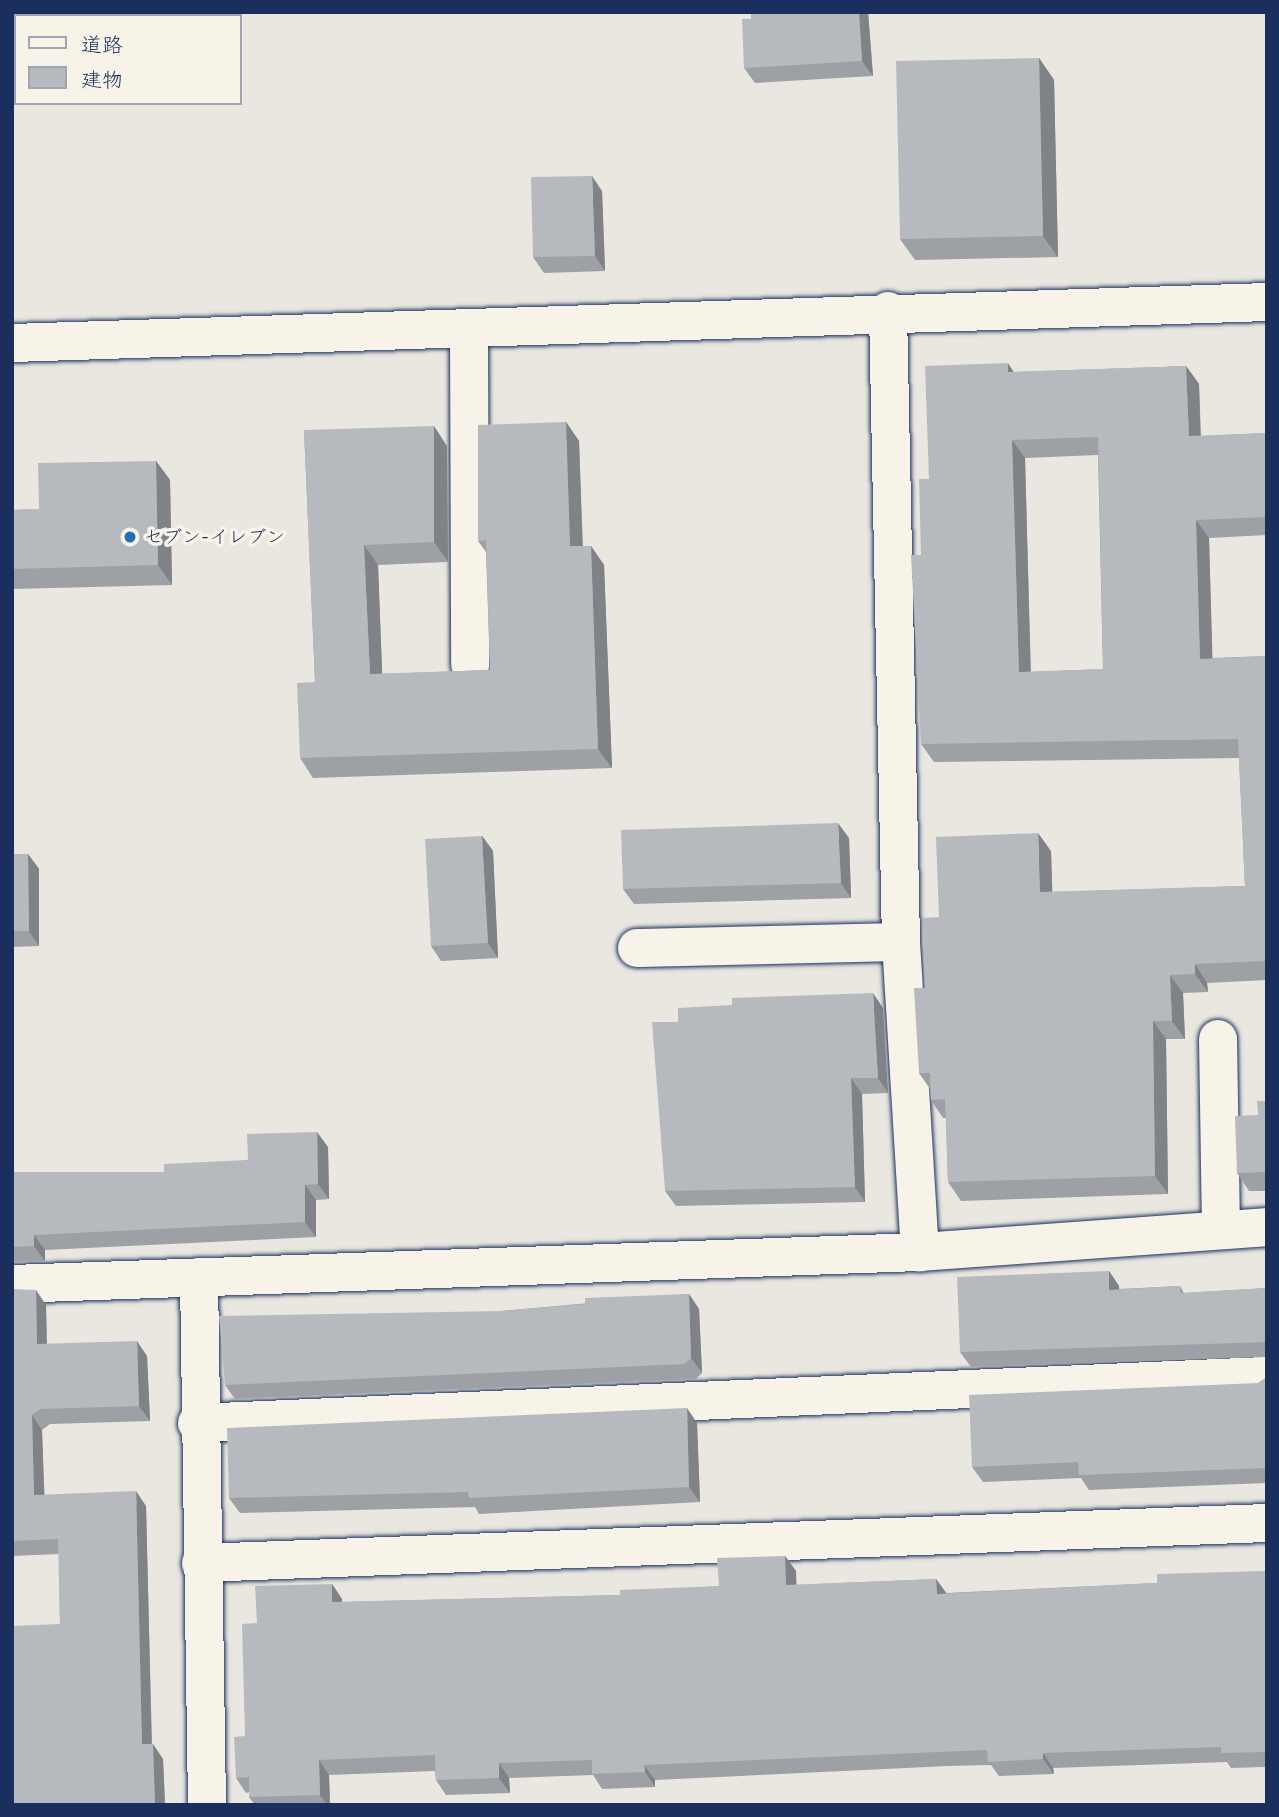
<!DOCTYPE html>
<html>
<head>
<meta charset="utf-8">
<style>
  body { margin:0 }
  #map { position:relative; width:1279px; height:1817px; overflow:hidden; background:#eae7e0; font-family:Delius,"Klee One",sans-serif }
  div>[style] { position:absolute }
  .roads { filter:drop-shadow(0 0 2px #1b2f5e) drop-shadow(0 0 2px #1b2f5e) }
  .street>* { height:38px; margin:-19px; padding:0 19px; transform-origin:19px; border-radius:19px; background:#f7f3e8 }
  .secondary>* { height:38px; margin:-19px; padding:0 19px; transform-origin:19px; border-radius:19px; background:#f7f3e8 }
  .wall>* { inset:0; background:#9da0a4 }
  .shaded-wall>* { inset:0; background:#7f8286 }
  .building>* { inset:0; background:#b6babf }
  .dots>* { width:19px; height:19px; translate:-50% -50%; box-sizing:border-box; border:4px solid #f7f3e8; border-radius:50% }
  span { translate:-50% -50%; white-space:nowrap; text-align:center; line-height:1.15; -webkit-text-stroke:7px #f7f3e8; paint-order:stroke }
  .poi-label { font-size:19px; color:#1b2f5e }
  .left { translate:0 -50%; text-align:left }
  .frame { position:absolute; inset:0; border:14px solid #1b2f5e; pointer-events:none }
  .legend { position:absolute; left:14px; top:14px; width:228px; height:91px; box-sizing:border-box; background:#f7f3e8; border:2px solid #9fa5b1; margin:0; padding:9px 12px; list-style:none; font-size:21px; color:#1b2f5e }
  .legend li { display:flex; align-items:center; gap:14px; height:35px }
  .legend b { width:35px; border:2px solid #9fa5b1 }
</style>
</head>
<body>
<div id="map">
  <div class="roads">
    <div class="street">
      <i style="left:888px;top:311px;width:631px;rotate:88.82deg"></i>
      <i style="left:901px;top:942px;width:311px;rotate:86.5deg"></i>
      <i style="left:469px;top:329px;width:336px;rotate:89.8deg"></i>
      <i style="left:637px;top:948px;width:264px;rotate:-1.3deg"></i>
      <i style="left:1218px;top:1039px;width:189px;rotate:89.1deg"></i>
      <i style="left:199px;top:1277px;width:528px;rotate:89.13deg"></i>
      <i style="left:12px;top:1284px;width:909px;rotate:-2.02deg"></i>
      <i style="left:920px;top:1252px;width:348px;rotate:-4.1deg"></i>
      <i style="left:197px;top:1423px;width:1071px;rotate:-2.52deg"></i>
      <i style="left:201px;top:1563px;width:1067px;rotate:-2.15deg"></i>
    </div>
    <div class="secondary">
      <i style="left:12px;top:343px;width:1256px;rotate:-1.87deg"></i>
    </div>
  </div>
  <div class="wall">
    <i style="clip-path:polygon(868px 12px,873px 76px,755px 83px,744px 68px,751px 19px)"></i>
    <i style="clip-path:polygon(1039px 58px,1054px 80px,1058px 257px,915px 260px,900px 239px)"></i>
    <i style="clip-path:polygon(602px 191px,605px 271px,544px 273px,533px 257px)"></i>
    <i style="clip-path:polygon(evenodd,1186px 366px,1199px 384px,1201px 436px,1267px 433px,1267px 535px,1209px 538px,1212px 658px,1267px 656px,1267px 980px,1207px 983px,1208px 992px,1183px 993px,1185px 1039px,1166px 1039px,1168px 1194px,961px 1201px,948px 1182px,946px 1118px,943px 1118px,931px 1100px,930px 1089px,919px 1073px,925px 988px,939px 917px,1051px 851px,1052px 892px,1245px 886px,1239px 758px,934px 762px,921px 744px,929px 479px,1014px 372px,1186px 366px,1098px 455px,1103px 669px,1031px 672px,1025px 458px,1098px 455px)"></i>
    <i style="clip-path:polygon(566px 422px,579px 441px,583px 546px,591px 546px,604px 565px,612px 768px,313px 778px,300px 758px,315px 682px,304px 430px,447px 446px,448px 562px,378px 565px,382px 674px,490px 670px,486px 552px,478px 541px)"></i>
    <i style="clip-path:polygon(156px 461px,170px 480px,172px 585px,12px 589px,12px 510px,39px 509px)"></i>
    <i style="clip-path:polygon(482px 836px,493px 851px,498px 958px,441px 961px,431px 946px)"></i>
    <i style="clip-path:polygon(849px 838px,851px 898px,634px 904px,623px 889px)"></i>
    <i style="clip-path:polygon(12px 854px,28px 854px,39px 869px,39px 946px,12px 947px)"></i>
    <i style="clip-path:polygon(883px 1008px,888px 1093px,862px 1094px,865px 1202px,676px 1206px,665px 1191px,678px 1022px)"></i>
    <i style="clip-path:polygon(1267px 1101px,1267px 1191px,1249px 1191px,1237px 1173px,1258px 1115px)"></i>
    <i style="clip-path:polygon(328px 1147px,329px 1199px,316px 1200px,316px 1237px,45px 1250px,45px 1261px,12px 1262px,12px 1172px,164px 1172px,248px 1160px)"></i>
    <i style="clip-path:polygon(1109px 1271px,1119px 1286px,1119px 1289px,1180px 1286px,1184px 1293px,1267px 1288px,1267px 1357px,971px 1367px,960px 1352px)"></i>
    <i style="clip-path:polygon(12px 1289px,46px 1305px,47px 1344px,147px 1356px,150px 1421px,50px 1424px,42px 1430px,44px 1495px,146px 1506px,152px 1744px,163px 1759px,165px 1805px,12px 1805px,60px 1624px,59px 1554px,12px 1556px)"></i>
    <i style="clip-path:polygon(689px 1294px,699px 1309px,702px 1373px,696px 1379px,235px 1399px,225px 1385px,501px 1311px)"></i>
    <i style="clip-path:polygon(1267px 1377px,1267px 1483px,1089px 1490px,1081px 1478px,983px 1482px,972px 1467px,1258px 1383px)"></i>
    <i style="clip-path:polygon(697px 1423px,700px 1502px,479px 1514px,475px 1507px,240px 1513px,229px 1498px)"></i>
    <i style="clip-path:polygon(785px 1556px,796px 1571px,796px 1585px,936px 1579px,946px 1593px,1157px 1583px,1267px 1571px,1267px 1767px,1231px 1768px,1227px 1762px,1053px 1768px,1054px 1774px,999px 1776px,991px 1765px,948px 1766px,655px 1780px,655px 1787px,602px 1789px,593px 1775px,509px 1778px,510px 1793px,446px 1795px,436px 1780px,435px 1771px,329px 1775px,330px 1805px,255px 1805px,249px 1797px,249px 1792px,246px 1793px,236px 1778px,245px 1736px,257px 1623px,332px 1584px,342px 1599px,342px 1602px,620px 1595px,719px 1586px)"></i>
  </div>
  <div class="shaded-wall">
    <i style="clip-path:polygon(859px 12px,868px 12px,873px 76px,862px 61px)"></i>
    <i style="clip-path:polygon(1039px 58px,1054px 80px,1058px 257px,1043px 236px)"></i>
    <i style="clip-path:polygon(592px 176px,602px 191px,605px 271px,595px 256px)"></i>
    <i style="clip-path:polygon(1008px 363px,1020px 382px,1008px 372px)"></i>
    <i style="clip-path:polygon(1186px 366px,1199px 384px,1201px 454px,1189px 436px)"></i>
    <i style="clip-path:polygon(566px 422px,579px 441px,583px 566px,570px 546px)"></i>
    <i style="clip-path:polygon(434px 426px,447px 446px,448px 562px,434px 542px)"></i>
    <i style="clip-path:polygon(1012px 440px,1025px 458px,1031px 691px,1019px 672px)"></i>
    <i style="clip-path:polygon(156px 461px,170px 480px,172px 585px,158px 565px)"></i>
    <i style="clip-path:polygon(1196px 520px,1209px 538px,1213px 677px,1200px 659px)"></i>
    <i style="clip-path:polygon(364px 545px,378px 565px,383px 694px,370px 674px)"></i>
    <i style="clip-path:polygon(591px 546px,604px 565px,612px 768px,598px 749px)"></i>
    <i style="clip-path:polygon(838px 823px,849px 838px,851px 898px,841px 883px)"></i>
    <i style="clip-path:polygon(1038px 833px,1051px 851px,1053px 911px,1040px 892px)"></i>
    <i style="clip-path:polygon(482px 836px,493px 851px,498px 958px,488px 943px)"></i>
    <i style="clip-path:polygon(28px 854px,39px 869px,39px 946px,29px 931px)"></i>
    <i style="clip-path:polygon(1195px 964px,1207px 983px,1208px 992px,1195px 974px)"></i>
    <i style="clip-path:polygon(1170px 975px,1183px 993px,1185px 1039px,1172px 1021px)"></i>
    <i style="clip-path:polygon(873px 993px,883px 1008px,888px 1093px,878px 1078px)"></i>
    <i style="clip-path:polygon(1153px 1021px,1166px 1039px,1168px 1194px,1155px 1176px)"></i>
    <i style="clip-path:polygon(851px 1078px,862px 1094px,865px 1202px,855px 1187px)"></i>
    <i style="clip-path:polygon(317px 1132px,328px 1147px,329px 1199px,318px 1184px)"></i>
    <i style="clip-path:polygon(305px 1185px,316px 1200px,316px 1237px,305px 1222px)"></i>
    <i style="clip-path:polygon(34px 1235px,45px 1250px,45px 1261px,34px 1246px)"></i>
    <i style="clip-path:polygon(1109px 1271px,1119px 1286px,1120px 1305px,1109px 1290px)"></i>
    <i style="clip-path:polygon(36px 1290px,46px 1305px,47px 1359px,37px 1344px)"></i>
    <i style="clip-path:polygon(689px 1294px,699px 1309px,702px 1373px,691px 1358px)"></i>
    <i style="clip-path:polygon(137px 1341px,147px 1356px,150px 1421px,139px 1406px)"></i>
    <i style="clip-path:polygon(687px 1408px,697px 1423px,700px 1502px,689px 1487px)"></i>
    <i style="clip-path:polygon(32px 1415px,42px 1430px,45px 1511px,34px 1495px)"></i>
    <i style="clip-path:polygon(136px 1491px,146px 1506px,152px 1759px,142px 1744px)"></i>
    <i style="clip-path:polygon(785px 1556px,796px 1571px,797px 1600px,786px 1585px)"></i>
    <i style="clip-path:polygon(936px 1579px,947px 1594px,937px 1594px)"></i>
    <i style="clip-path:polygon(332px 1584px,342px 1599px,343px 1617px,332px 1602px)"></i>
    <i style="clip-path:polygon(153px 1744px,163px 1759px,165px 1805px,155px 1805px)"></i>
    <i style="clip-path:polygon(1043px 1753px,1053px 1768px,1054px 1774px,1043px 1759px)"></i>
    <i style="clip-path:polygon(319px 1760px,329px 1775px,330px 1805px,327px 1805px,320px 1795px)"></i>
    <i style="clip-path:polygon(499px 1763px,509px 1778px,510px 1793px,499px 1778px)"></i>
    <i style="clip-path:polygon(644px 1765px,655px 1780px,655px 1787px,645px 1772px)"></i>
  </div>
  <div class="building">
    <i style="clip-path:polygon(751px 12px,859px 12px,862px 61px,744px 68px,742px 19px,751px 19px)"></i>
    <i style="clip-path:polygon(1039px 58px,1043px 236px,900px 239px,896px 61px)"></i>
    <i style="clip-path:polygon(592px 176px,595px 256px,533px 257px,531px 177px)"></i>
    <i style="clip-path:polygon(evenodd,1008px 363px,1008px 372px,1186px 366px,1189px 436px,1267px 433px,1267px 517px,1196px 520px,1200px 659px,1267px 656px,1267px 961px,1195px 964px,1195px 974px,1170px 975px,1172px 1021px,1153px 1021px,1155px 1176px,948px 1182px,945px 1099px,931px 1100px,930px 1073px,919px 1073px,914px 988px,925px 988px,923px 918px,939px 917px,936px 837px,1038px 833px,1040px 892px,1245px 886px,1238px 739px,921px 744px,911px 555px,921px 555px,919px 479px,929px 479px,925px 366px,1008px 363px,1098px 437px,1103px 669px,1019px 672px,1012px 440px,1098px 437px)"></i>
    <i style="clip-path:polygon(566px 422px,570px 546px,591px 546px,598px 749px,300px 758px,297px 683px,315px 682px,304px 430px,434px 426px,434px 542px,364px 545px,370px 674px,490px 670px,486px 540px,478px 541px,478px 425px)"></i>
    <i style="clip-path:polygon(156px 461px,158px 565px,12px 569px,12px 510px,39px 509px,38px 463px)"></i>
    <i style="clip-path:polygon(838px 823px,841px 883px,623px 889px,621px 830px)"></i>
    <i style="clip-path:polygon(482px 836px,488px 943px,431px 946px,425px 839px)"></i>
    <i style="clip-path:polygon(12px 854px,28px 854px,29px 931px,12px 931px)"></i>
    <i style="clip-path:polygon(873px 993px,878px 1078px,851px 1078px,855px 1187px,665px 1191px,652px 1022px,678px 1022px,678px 1008px,732px 1005px,732px 998px)"></i>
    <i style="clip-path:polygon(1257px 1101px,1267px 1101px,1267px 1172px,1237px 1173px,1235px 1116px,1258px 1115px)"></i>
    <i style="clip-path:polygon(317px 1132px,318px 1184px,305px 1185px,305px 1222px,34px 1235px,34px 1246px,12px 1247px,12px 1172px,164px 1172px,164px 1164px,248px 1160px,247px 1134px)"></i>
    <i style="clip-path:polygon(1109px 1271px,1109px 1290px,1180px 1286px,1180px 1293px,1267px 1288px,1267px 1342px,960px 1352px,957px 1277px)"></i>
    <i style="clip-path:polygon(12px 1289px,36px 1290px,37px 1344px,137px 1341px,139px 1406px,40px 1409px,32px 1415px,34px 1495px,136px 1491px,142px 1744px,153px 1744px,155px 1805px,12px 1805px,12px 1626px,60px 1624px,58px 1539px,12px 1541px)"></i>
    <i style="clip-path:polygon(689px 1294px,691px 1358px,685px 1364px,225px 1385px,219px 1316px,501px 1311px,585px 1304px,585px 1298px)"></i>
    <i style="clip-path:polygon(1267px 1377px,1267px 1468px,1079px 1475px,1078px 1462px,972px 1467px,969px 1395px,1258px 1383px)"></i>
    <i style="clip-path:polygon(687px 1408px,689px 1487px,469px 1498px,468px 1492px,229px 1498px,227px 1428px)"></i>
    <i style="clip-path:polygon(785px 1556px,786px 1585px,936px 1579px,937px 1594px,1157px 1583px,1157px 1574px,1267px 1571px,1267px 1752px,1221px 1753px,1221px 1747px,1043px 1753px,1043px 1759px,988px 1762px,987px 1750px,938px 1752px,644px 1765px,645px 1772px,592px 1774px,592px 1760px,499px 1763px,499px 1778px,436px 1780px,435px 1755px,319px 1760px,320px 1795px,249px 1797px,249px 1777px,236px 1778px,234px 1737px,245px 1736px,242px 1624px,257px 1623px,255px 1586px,332px 1584px,332px 1602px,620px 1595px,620px 1590px,719px 1586px,717px 1558px)"></i>
  </div>
  <div class="dots">
    <i style="left:130px;top:537px;background:#1f6fb2"></i>
  </div>
  <div class="poi-label">
    <span class="left" style="left:144px;top:537px">セブン-イレブン</span>
  </div>
  <div class="frame"></div>
  <ul class="legend">
  <li><b style="height:9px;background:#f7f3e8"></b>道路</li>
  <li><b style="height:19px;background:#b6babf"></b>建物</li>
  </ul>
</div>
</body>
</html>
